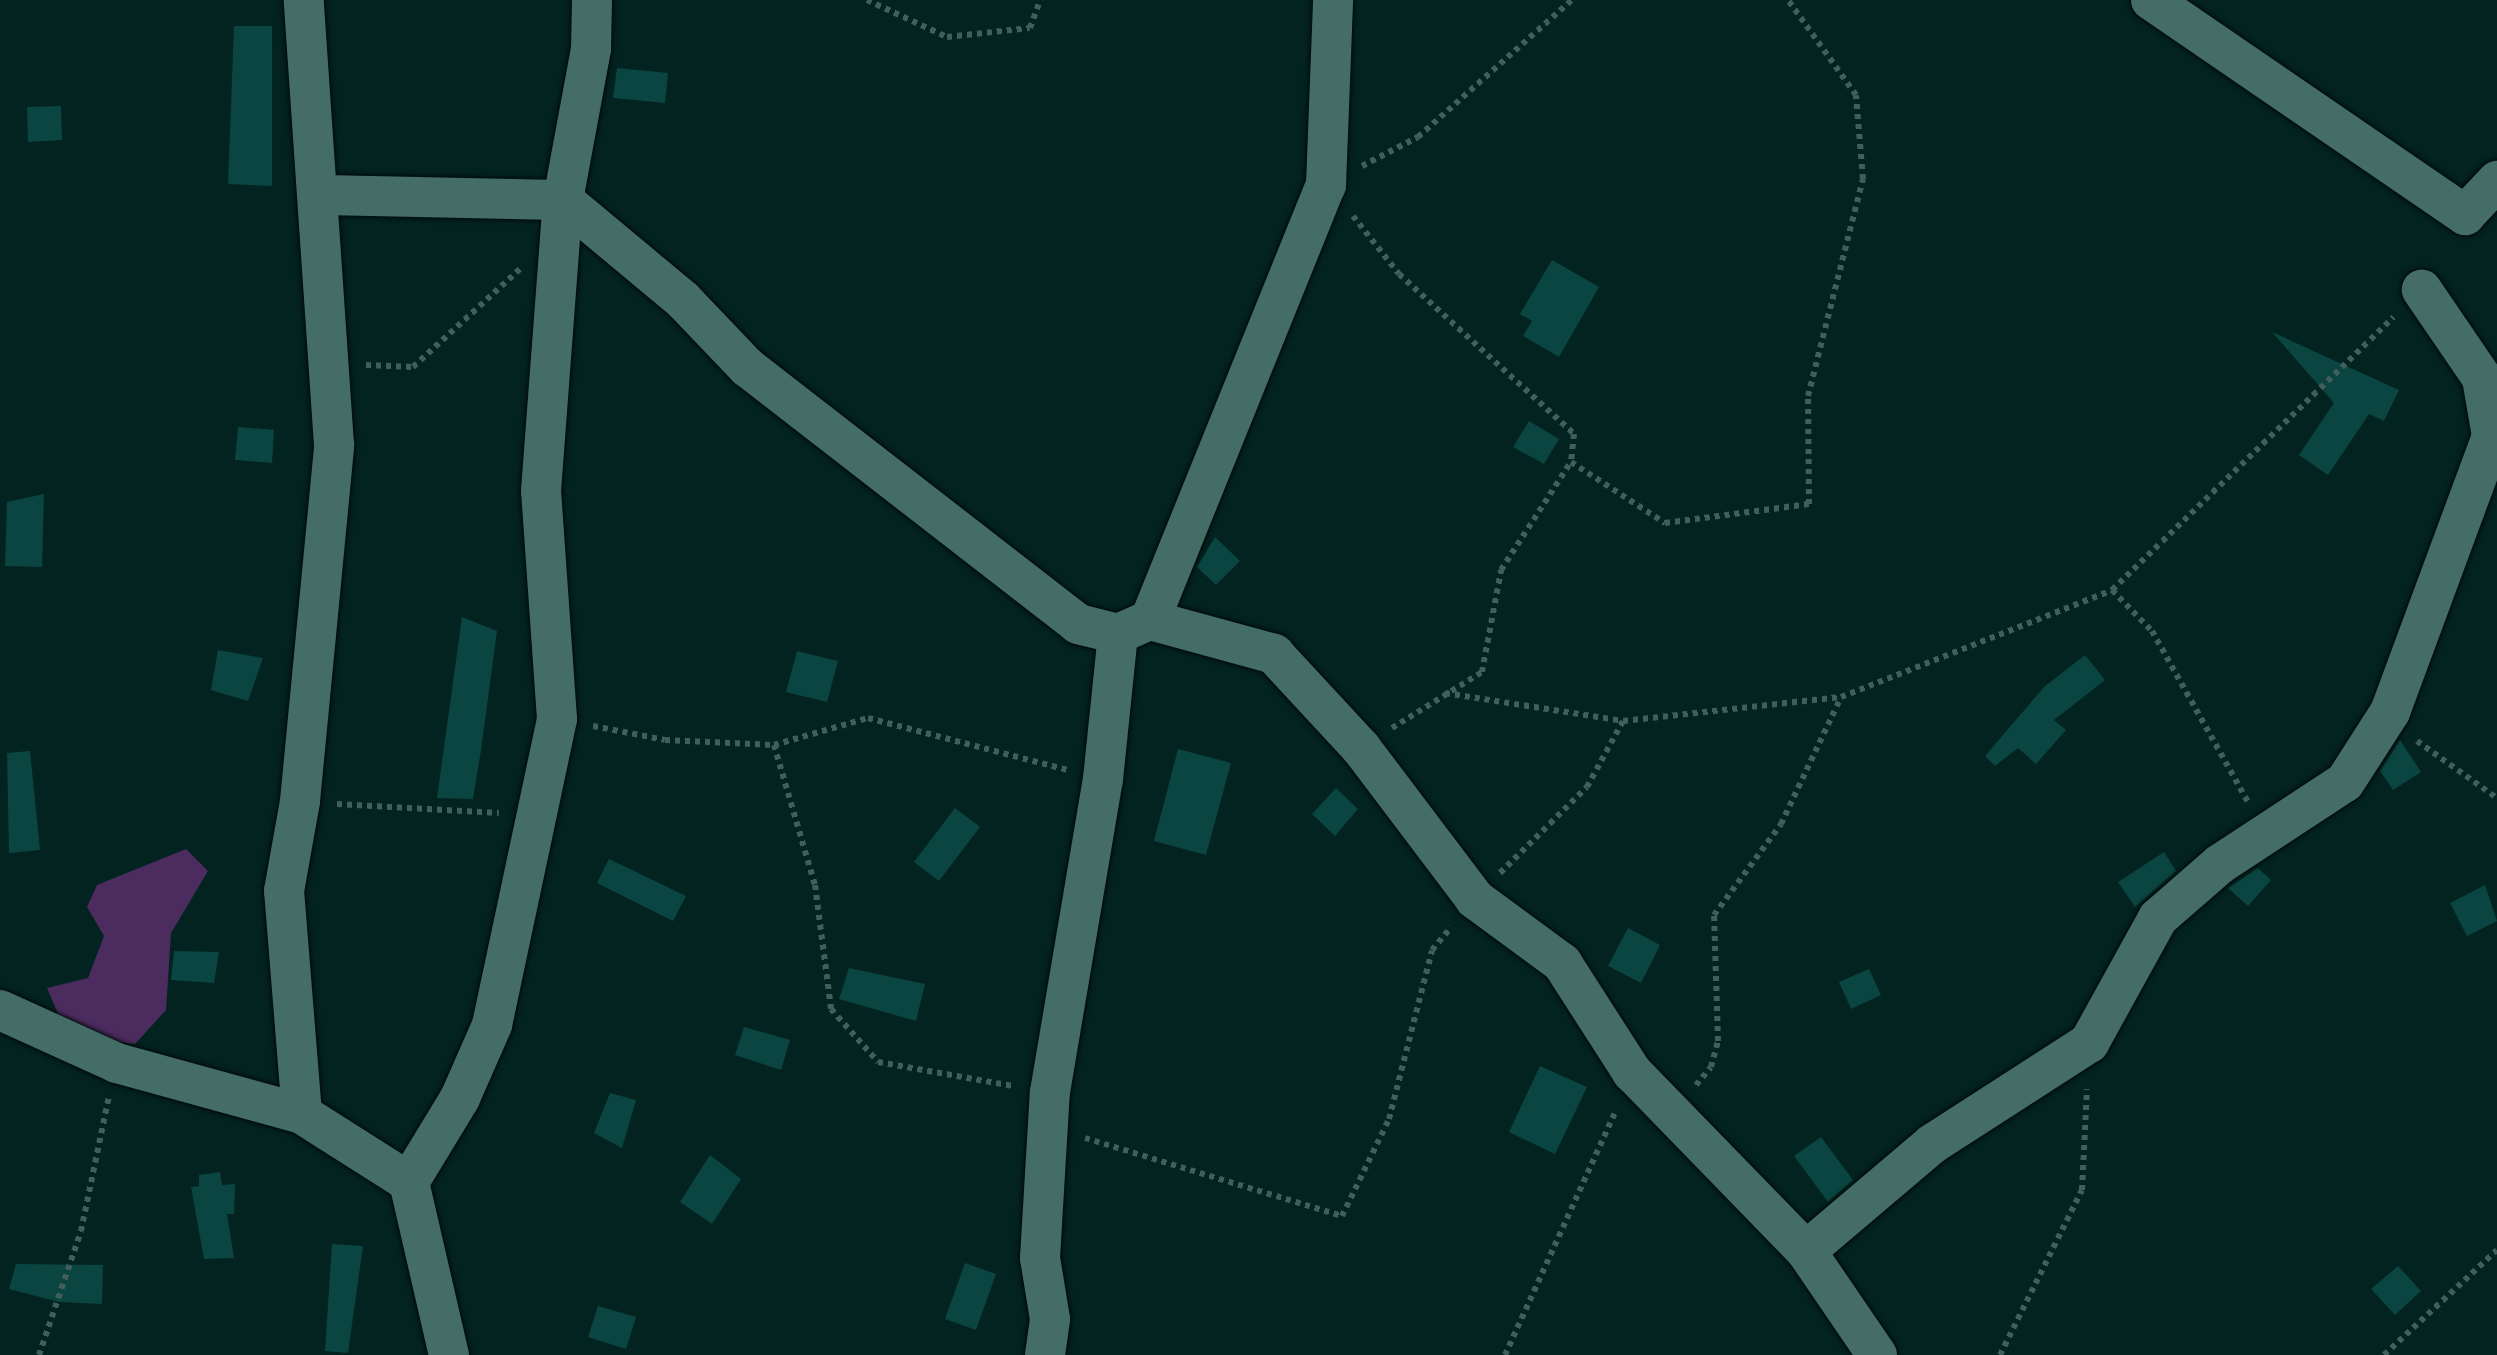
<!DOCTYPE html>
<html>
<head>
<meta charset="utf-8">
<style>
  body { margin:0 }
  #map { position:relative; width:2497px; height:1355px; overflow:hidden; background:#032320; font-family:Cabin,sans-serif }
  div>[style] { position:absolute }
  .green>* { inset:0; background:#4c2b5f }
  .building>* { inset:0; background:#0a4541 }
  .path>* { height:6px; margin-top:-3px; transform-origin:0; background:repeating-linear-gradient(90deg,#415e5b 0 5px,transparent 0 10px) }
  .roads { filter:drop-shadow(0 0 2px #000b09) drop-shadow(0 0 2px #000b09) }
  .street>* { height:40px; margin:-20px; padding:0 20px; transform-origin:20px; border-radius:20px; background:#446d68 }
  span { translate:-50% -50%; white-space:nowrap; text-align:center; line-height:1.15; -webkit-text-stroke:10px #032320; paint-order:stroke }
</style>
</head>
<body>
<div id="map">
  <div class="green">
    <i style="clip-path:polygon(186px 849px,208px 871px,171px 933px,166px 1010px,135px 1044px,67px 1035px,47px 988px,88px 978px,104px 936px,87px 907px,97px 885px)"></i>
  </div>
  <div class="building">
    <i style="clip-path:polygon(234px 26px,272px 26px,272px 186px,228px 184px)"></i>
    <i style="clip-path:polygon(617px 68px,668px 73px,665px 103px,613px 98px)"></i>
    <i style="clip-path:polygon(61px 106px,62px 140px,28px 142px,27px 107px)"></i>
    <i style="clip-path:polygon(1552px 260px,1599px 287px,1559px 357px,1523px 336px,1532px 321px,1520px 314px)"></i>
    <i style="clip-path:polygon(2272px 332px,2399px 390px,2384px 421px,2369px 414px,2328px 475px,2299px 455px,2334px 403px)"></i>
    <i style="clip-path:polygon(1529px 421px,1559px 439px,1544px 464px,1513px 447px)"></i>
    <i style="clip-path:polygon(238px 427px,274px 430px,272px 463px,235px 460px)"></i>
    <i style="clip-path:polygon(44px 494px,42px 567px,5px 566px,7px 502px)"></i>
    <i style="clip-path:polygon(1215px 537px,1240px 561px,1216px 585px,1197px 567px)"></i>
    <i style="clip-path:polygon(462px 617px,497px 631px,481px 750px,473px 799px,437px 798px)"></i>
    <i style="clip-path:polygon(218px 650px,263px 658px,248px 701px,211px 690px)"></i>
    <i style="clip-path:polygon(797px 651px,838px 661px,827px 702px,786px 692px)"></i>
    <i style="clip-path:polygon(2085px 655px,2105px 680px,2054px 720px,2066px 730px,2036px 764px,2018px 748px,1995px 766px,1985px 756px,2044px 687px)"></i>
    <i style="clip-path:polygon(2400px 740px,2421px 772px,2393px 790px,2380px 771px)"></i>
    <i style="clip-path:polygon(1178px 749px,1231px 763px,1206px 855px,1154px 841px)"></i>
    <i style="clip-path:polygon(30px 751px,40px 850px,9px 853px,7px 753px)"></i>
    <i style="clip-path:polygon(1336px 788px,1358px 809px,1335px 836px,1312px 814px)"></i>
    <i style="clip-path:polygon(955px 808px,980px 827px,939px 881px,914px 862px)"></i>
    <i style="clip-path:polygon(2164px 852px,2176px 871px,2135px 907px,2118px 882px)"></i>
    <i style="clip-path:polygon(609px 859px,686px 896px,673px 921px,597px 883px)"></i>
    <i style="clip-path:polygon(2258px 868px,2271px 880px,2248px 906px,2228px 888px)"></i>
    <i style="clip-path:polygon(2485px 885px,2497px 921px,2467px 936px,2450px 903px)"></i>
    <i style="clip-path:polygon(1628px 928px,1660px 945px,1641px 983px,1608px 966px)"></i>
    <i style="clip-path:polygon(174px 951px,219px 952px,214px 983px,171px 980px)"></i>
    <i style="clip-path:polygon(849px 968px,925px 984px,916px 1021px,839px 999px)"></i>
    <i style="clip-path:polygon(1869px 969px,1881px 995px,1851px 1009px,1839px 982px)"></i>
    <i style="clip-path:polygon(744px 1027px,790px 1040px,781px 1070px,735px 1055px)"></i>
    <i style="clip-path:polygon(1540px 1066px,1587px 1087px,1555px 1154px,1509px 1132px)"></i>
    <i style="clip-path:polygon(610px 1093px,636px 1100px,622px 1148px,594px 1133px)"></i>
    <i style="clip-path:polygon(1821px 1137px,1853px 1180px,1828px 1202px,1794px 1156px)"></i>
    <i style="clip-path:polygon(710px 1155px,741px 1179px,712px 1224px,680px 1202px)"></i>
    <i style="clip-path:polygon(220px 1172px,222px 1185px,235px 1184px,234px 1214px,227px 1214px,234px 1258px,204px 1259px,191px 1187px,199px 1186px,199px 1175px)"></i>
    <i style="clip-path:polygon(332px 1244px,363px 1246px,348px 1353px,325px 1351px)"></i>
    <i style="clip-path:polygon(965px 1263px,996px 1274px,976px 1330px,945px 1319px)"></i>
    <i style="clip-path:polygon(16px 1264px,103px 1265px,102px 1304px,59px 1302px,9px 1289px)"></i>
    <i style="clip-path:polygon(2398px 1266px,2421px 1291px,2395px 1315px,2371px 1289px)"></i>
    <i style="clip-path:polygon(598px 1306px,636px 1317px,626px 1349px,588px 1337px)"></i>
  </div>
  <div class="path">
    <i style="left:867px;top:0;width:88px;rotate:24.8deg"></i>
    <i style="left:947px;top:37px;width:83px;rotate:-6.2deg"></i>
    <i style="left:1030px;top:28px;width:30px;rotate:-70deg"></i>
    <i style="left:1362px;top:166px;width:63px;rotate:-27.4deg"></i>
    <i style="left:1418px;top:137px;width:206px;rotate:-41.7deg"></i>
    <i style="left:1353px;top:216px;width:74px;rotate:51.6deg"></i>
    <i style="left:1399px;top:274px;width:237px;rotate:42.4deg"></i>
    <i style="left:1574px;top:434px;width:28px;rotate:96deg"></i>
    <i style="left:366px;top:365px;width:47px;rotate:2.4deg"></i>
    <i style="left:413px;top:367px;width:145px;rotate:-42.5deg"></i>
    <i style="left:2112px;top:590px;width:57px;rotate:45.7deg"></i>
    <i style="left:2152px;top:631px;width:196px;rotate:60.7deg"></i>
    <i style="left:1445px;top:693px;width:180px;rotate:8.9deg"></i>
    <i style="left:1623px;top:721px;width:219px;rotate:-6.3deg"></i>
    <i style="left:1841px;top:697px;width:291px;rotate:-21.5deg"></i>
    <i style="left:2112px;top:590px;width:392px;rotate:-44.1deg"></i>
    <i style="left:593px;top:726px;width:73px;rotate:11deg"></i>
    <i style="left:665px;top:740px;width:109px;rotate:2.6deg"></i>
    <i style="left:774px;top:745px;width:98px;rotate:-16deg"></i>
    <i style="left:868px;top:718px;width:207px;rotate:14.6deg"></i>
    <i style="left:1392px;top:728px;width:106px;rotate:-31.9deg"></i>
    <i style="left:1482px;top:672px;width:104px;rotate:-79.4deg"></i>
    <i style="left:1501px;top:570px;width:129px;rotate:-57.1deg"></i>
    <i style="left:1571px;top:462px;width:112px;rotate:33deg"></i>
    <i style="left:1665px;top:523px;width:145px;rotate:-7.5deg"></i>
    <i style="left:1809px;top:504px;width:108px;rotate:-90.5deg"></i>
    <i style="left:1808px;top:396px;width:224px;rotate:-75.8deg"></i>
    <i style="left:1863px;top:179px;width:84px;rotate:-94.8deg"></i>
    <i style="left:1856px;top:95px;width:117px;rotate:-125.6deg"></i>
    <i style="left:2417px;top:741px;width:98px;rotate:35.5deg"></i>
    <i style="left:774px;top:745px;width:146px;rotate:73.7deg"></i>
    <i style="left:815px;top:885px;width:125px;rotate:82.6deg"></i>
    <i style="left:831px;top:1009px;width:71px;rotate:48.4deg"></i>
    <i style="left:878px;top:1062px;width:137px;rotate:10.1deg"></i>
    <i style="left:337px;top:804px;width:162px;rotate:3.2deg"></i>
    <i style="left:1500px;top:873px;width:122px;rotate:-44.7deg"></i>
    <i style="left:1587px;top:787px;width:75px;rotate:-61.4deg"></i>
    <i style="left:1696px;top:1085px;width:23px;rotate:-50deg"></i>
    <i style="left:1711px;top:1067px;width:27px;rotate:-75deg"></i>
    <i style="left:1718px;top:1041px;width:126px;rotate:-91.8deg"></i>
    <i style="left:1714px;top:915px;width:113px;rotate:-53.6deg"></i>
    <i style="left:1781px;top:824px;width:140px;rotate:-64.7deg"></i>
    <i style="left:1085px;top:1138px;width:269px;rotate:16.9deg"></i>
    <i style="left:1342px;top:1216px;width:108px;rotate:-64.1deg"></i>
    <i style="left:1389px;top:1119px;width:174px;rotate:-75.7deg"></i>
    <i style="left:1432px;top:950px;width:30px;rotate:-50deg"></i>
    <i style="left:39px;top:1355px;width:131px;rotate:-71.3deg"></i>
    <i style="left:81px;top:1231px;width:138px;rotate:-78.3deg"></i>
    <i style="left:1505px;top:1355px;width:269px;rotate:-65.6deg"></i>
    <i style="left:2000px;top:1355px;width:184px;rotate:-63.6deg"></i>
    <i style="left:2082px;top:1190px;width:101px;rotate:-87.2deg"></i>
    <i style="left:2384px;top:1355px;width:154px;rotate:-42.9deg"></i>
  </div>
  <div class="roads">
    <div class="street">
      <i style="left:2151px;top:0;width:381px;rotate:34.4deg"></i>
      <i style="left:2465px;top:215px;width:47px;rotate:-46.7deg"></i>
      <i style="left:320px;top:195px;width:243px;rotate:1.2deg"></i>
      <i style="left:563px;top:200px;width:156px;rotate:39.8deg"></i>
      <i style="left:683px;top:300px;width:93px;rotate:46.3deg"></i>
      <i style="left:747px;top:367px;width:419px;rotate:37.8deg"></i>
      <i style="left:1078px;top:624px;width:41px;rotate:14deg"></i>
      <i style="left:1118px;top:634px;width:35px;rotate:-24deg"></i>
      <i style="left:1150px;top:620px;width:129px;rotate:15.3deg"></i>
      <i style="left:1274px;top:654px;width:128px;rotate:47.2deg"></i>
      <i style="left:1361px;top:748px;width:189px;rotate:52.9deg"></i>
      <i style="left:1475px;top:899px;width:108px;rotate:36.3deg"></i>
      <i style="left:1562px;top:963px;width:130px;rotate:57.3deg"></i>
      <i style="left:1632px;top:1072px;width:250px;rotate:45.8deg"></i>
      <i style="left:1806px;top:1251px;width:126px;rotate:55.7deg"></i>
      <i style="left:1150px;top:620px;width:469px;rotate:-68deg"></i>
      <i style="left:1326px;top:185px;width:185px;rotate:-87.8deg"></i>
      <i style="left:0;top:1010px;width:128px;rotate:24.4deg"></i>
      <i style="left:117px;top:1063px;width:192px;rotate:15.4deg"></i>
      <i style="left:302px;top:1114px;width:127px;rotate:32.4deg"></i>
      <i style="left:409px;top:1182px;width:178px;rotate:77deg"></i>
      <i style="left:302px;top:1114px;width:224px;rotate:-94.6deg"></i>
      <i style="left:284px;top:891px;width:91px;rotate:-79.9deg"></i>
      <i style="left:300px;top:801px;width:358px;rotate:-84.5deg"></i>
      <i style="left:334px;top:445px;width:446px;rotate:-93.9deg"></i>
      <i style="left:409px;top:1182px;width:98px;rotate:-58.7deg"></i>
      <i style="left:460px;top:1098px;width:80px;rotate:-66.3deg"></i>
      <i style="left:492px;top:1025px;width:313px;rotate:-78deg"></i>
      <i style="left:557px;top:719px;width:229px;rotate:-94deg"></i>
      <i style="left:541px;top:491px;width:292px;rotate:-85.7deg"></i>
      <i style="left:563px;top:200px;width:154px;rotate:-79.5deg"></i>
      <i style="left:591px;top:49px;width:49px;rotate:-88.8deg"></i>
      <i style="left:1806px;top:1251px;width:165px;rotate:-40.3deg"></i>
      <i style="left:1932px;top:1144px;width:187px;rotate:-32.8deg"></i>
      <i style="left:2089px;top:1043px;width:143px;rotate:-61.1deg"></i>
      <i style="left:2158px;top:918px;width:82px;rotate:-41.1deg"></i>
      <i style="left:2220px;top:864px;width:149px;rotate:-33.3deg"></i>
      <i style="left:2345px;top:782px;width:83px;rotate:-57.3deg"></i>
      <i style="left:2390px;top:712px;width:294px;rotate:-69.7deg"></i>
      <i style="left:2492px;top:436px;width:59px;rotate:-99.8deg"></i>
      <i style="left:2482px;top:378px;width:107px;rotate:-124.3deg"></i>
      <i style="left:1045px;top:1355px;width:36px;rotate:-82deg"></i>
      <i style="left:1050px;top:1319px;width:62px;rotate:-99.3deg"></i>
      <i style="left:1040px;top:1258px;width:166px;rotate:-86.6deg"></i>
      <i style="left:1050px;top:1092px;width:317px;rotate:-80.4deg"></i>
      <i style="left:1103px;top:779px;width:146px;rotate:-84.1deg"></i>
    </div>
  </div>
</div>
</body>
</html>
